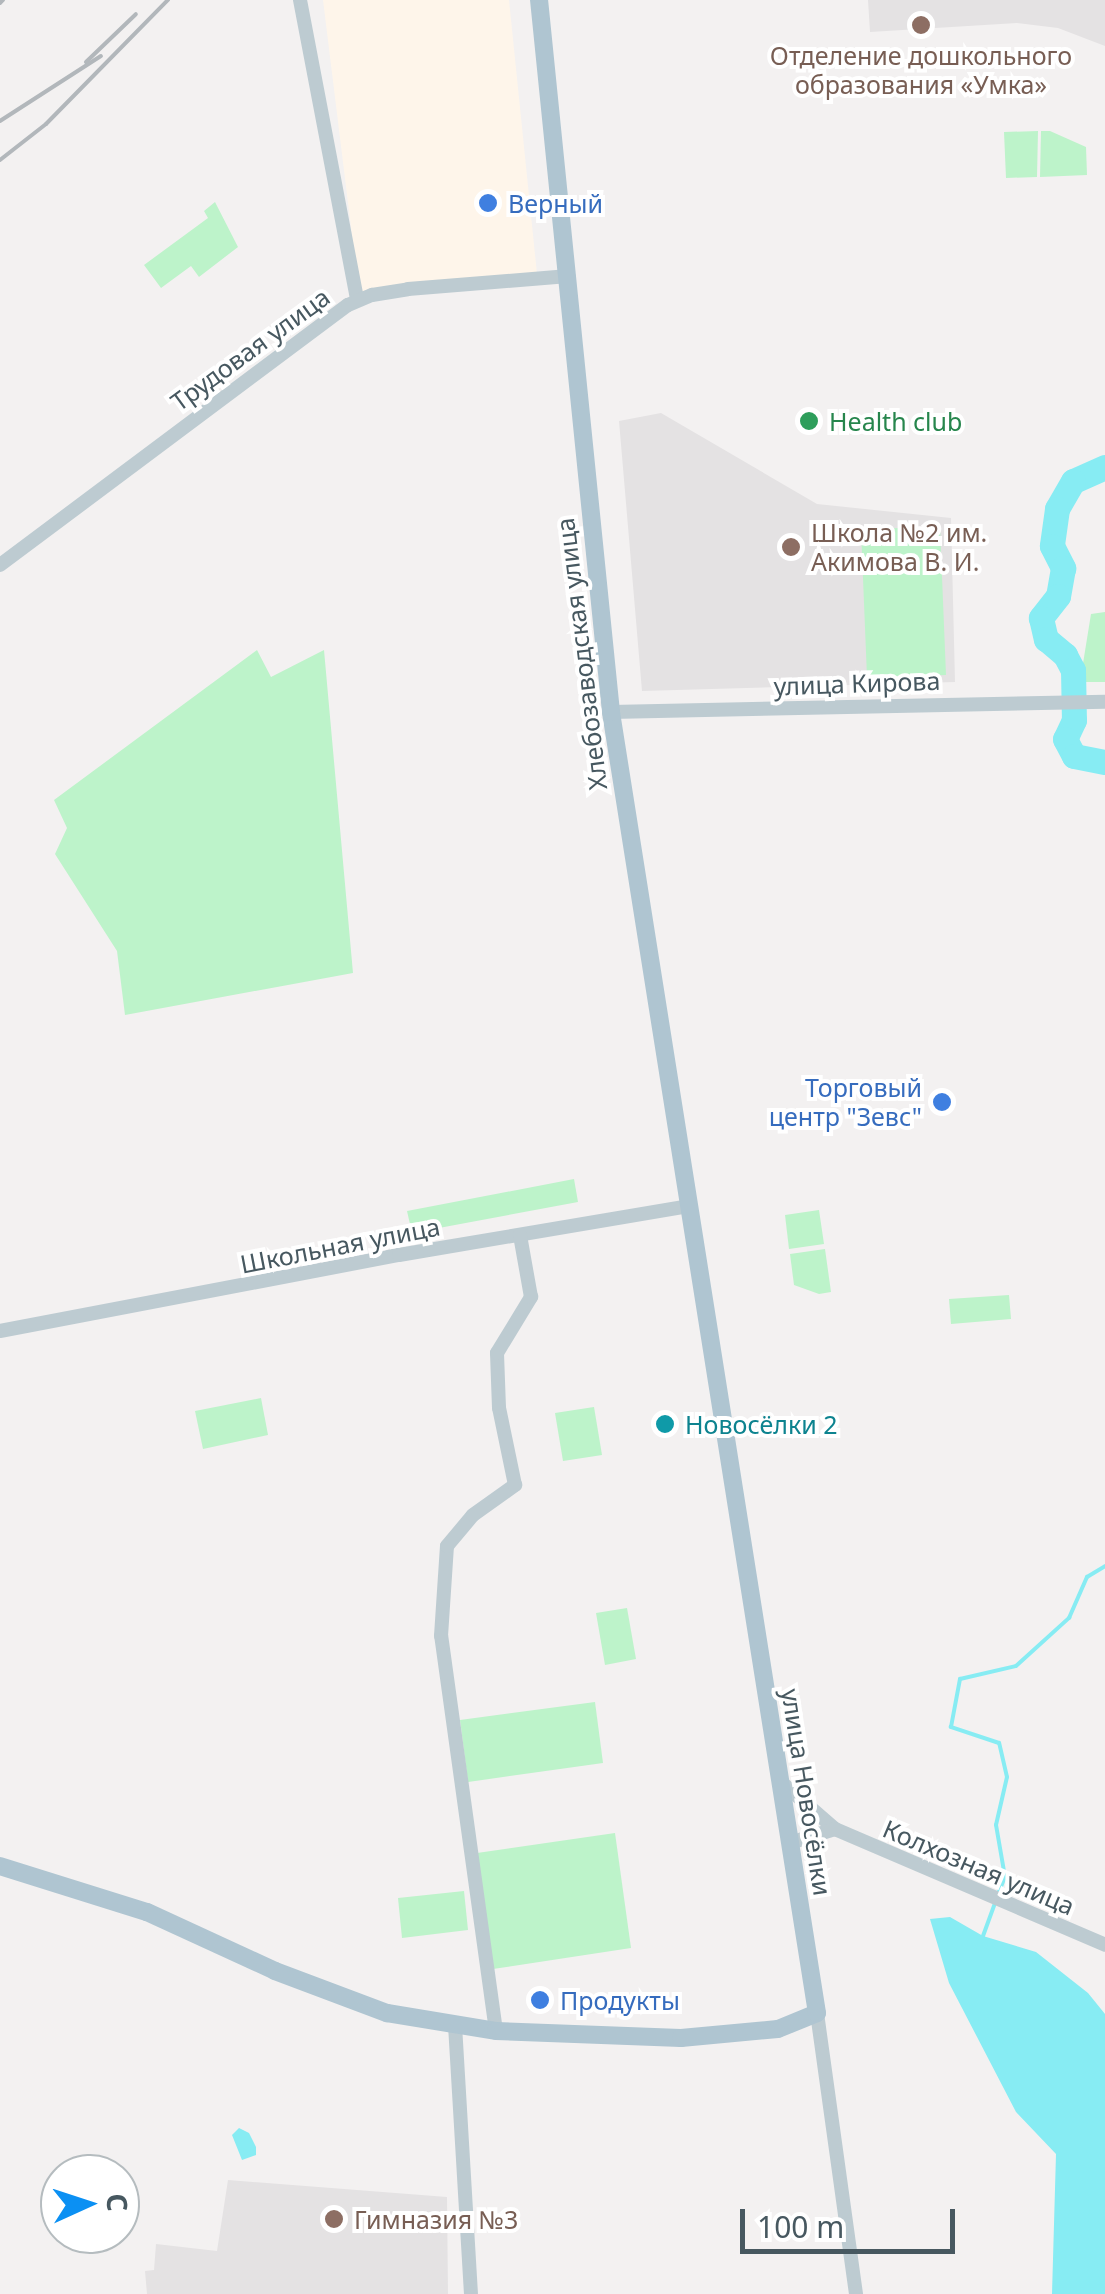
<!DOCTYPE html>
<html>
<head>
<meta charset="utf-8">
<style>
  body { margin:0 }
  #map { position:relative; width:1105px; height:2294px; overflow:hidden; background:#f3f1f1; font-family:"Noto Sans",sans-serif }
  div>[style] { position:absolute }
  .commercial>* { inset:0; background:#fef5ea }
  .education>* { inset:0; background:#e4e2e3 }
  .green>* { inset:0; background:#bdf3ca }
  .water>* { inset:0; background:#87ecf3 }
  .stream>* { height:4px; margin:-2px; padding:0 2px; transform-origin:2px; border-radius:2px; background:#87ecf3 }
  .river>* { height:25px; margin:-12.5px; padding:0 12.5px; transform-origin:12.5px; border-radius:12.5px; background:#87ecf3 }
  .minor>* { height:14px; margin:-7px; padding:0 7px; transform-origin:7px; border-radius:7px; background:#bdcbd1 }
  .major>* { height:18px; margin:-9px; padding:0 9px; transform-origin:9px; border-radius:9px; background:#afc5d1 }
  .rail>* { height:4px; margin:-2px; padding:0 2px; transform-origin:2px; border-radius:2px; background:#b2b7bb }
  .dots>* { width:28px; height:28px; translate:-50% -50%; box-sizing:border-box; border:5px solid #fff; border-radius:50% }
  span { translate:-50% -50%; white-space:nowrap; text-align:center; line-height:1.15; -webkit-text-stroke:8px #fff; paint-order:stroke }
  .education-label { font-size:25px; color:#785e54 }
  .left { translate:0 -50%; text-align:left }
  .shop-label { font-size:25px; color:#366cbe }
  .right { translate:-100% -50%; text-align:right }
  .street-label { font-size:25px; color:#475860 }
  .leisure-label { font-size:25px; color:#27864d }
  .culture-label { font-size:25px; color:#0d838f }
  .north { position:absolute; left:40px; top:2154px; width:100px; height:100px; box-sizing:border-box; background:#fff; border:2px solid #b5bcbf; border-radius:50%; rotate:87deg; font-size:28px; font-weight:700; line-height:40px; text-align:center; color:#475860 }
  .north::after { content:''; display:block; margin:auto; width:35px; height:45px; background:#0b90f3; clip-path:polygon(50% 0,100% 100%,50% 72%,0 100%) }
  .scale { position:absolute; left:740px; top:2209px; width:215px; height:45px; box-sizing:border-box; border:5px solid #475860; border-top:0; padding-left:12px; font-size:30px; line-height:35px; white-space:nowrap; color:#475860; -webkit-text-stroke:8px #fff; paint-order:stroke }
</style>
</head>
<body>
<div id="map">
  <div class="commercial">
    <i style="clip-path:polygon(323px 0,509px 0,537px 274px,359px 292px)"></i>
  </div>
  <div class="education">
    <i style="clip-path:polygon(868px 0,1105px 0,1105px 46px,1058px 28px,1017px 23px,870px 32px)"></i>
    <i style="clip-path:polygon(661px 413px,817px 504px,951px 518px,955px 682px,642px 691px,619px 421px)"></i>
    <i style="clip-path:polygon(228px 2180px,447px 2197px,448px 2294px,147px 2294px,145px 2271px,154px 2270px,156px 2244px,217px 2251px)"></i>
  </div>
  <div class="green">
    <i style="clip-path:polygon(1038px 131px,1037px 177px,1006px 178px,1004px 132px)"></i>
    <i style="clip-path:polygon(1041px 131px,1050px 131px,1086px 147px,1087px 175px,1040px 177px)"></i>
    <i style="clip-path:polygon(215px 202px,238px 247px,199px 277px,191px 266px,161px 288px,144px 265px,208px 218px,204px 211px)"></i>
    <i style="clip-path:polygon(940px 527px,946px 675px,867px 677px,861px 529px)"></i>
    <i style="clip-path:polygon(1105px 612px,1105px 682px,1080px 682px,1091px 614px)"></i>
    <i style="clip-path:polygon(257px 650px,271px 677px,324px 650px,353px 973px,125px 1015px,117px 951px,55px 854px,67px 828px,54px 800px)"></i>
    <i style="clip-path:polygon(574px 1179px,578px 1202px,412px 1233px,407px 1211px)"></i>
    <i style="clip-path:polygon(819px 1210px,824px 1244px,789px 1249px,785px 1215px)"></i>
    <i style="clip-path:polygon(825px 1249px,831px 1292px,819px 1294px,794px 1285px,790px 1254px)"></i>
    <i style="clip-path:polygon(1009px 1295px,1011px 1319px,951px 1324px,949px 1299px)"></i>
    <i style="clip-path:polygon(261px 1398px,268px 1435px,203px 1449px,195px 1411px)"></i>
    <i style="clip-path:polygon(594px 1407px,602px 1455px,563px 1461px,555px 1413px)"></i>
    <i style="clip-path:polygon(627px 1608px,636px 1659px,605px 1665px,596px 1613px)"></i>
    <i style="clip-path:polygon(595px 1702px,603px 1763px,468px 1782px,460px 1720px)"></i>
    <i style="clip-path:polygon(615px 1833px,631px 1948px,493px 1969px,477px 1853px)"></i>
    <i style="clip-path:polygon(464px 1891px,468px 1930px,402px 1938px,398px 1898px)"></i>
  </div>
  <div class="water">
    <i style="clip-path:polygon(950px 1917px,983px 1936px,1036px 1952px,1088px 1993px,1105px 2014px,1105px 2294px,1052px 2294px,1056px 2154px,1016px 2112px,949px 1983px,930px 1919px)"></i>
    <i style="clip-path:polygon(239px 2128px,249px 2133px,256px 2147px,256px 2155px,242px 2160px,232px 2135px)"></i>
  </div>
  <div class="stream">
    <i style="left:998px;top:1894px;width:18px;rotate:-68deg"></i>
    <i style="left:1005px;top:1877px;width:53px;rotate:-99.8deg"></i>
    <i style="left:996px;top:1825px;width:49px;rotate:-77.1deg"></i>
    <i style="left:1007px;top:1777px;width:35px;rotate:-103deg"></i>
    <i style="left:999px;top:1743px;width:51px;rotate:-161.6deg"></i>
    <i style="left:951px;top:1727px;width:49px;rotate:-79.4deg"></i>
    <i style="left:960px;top:1679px;width:57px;rotate:-13.1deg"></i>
    <i style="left:1016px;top:1666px;width:72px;rotate:-42.2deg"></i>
    <i style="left:1069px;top:1618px;width:45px;rotate:-66.3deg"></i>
    <i style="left:1087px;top:1577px;width:21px;rotate:-31deg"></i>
    <i style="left:983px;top:1936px;width:35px;rotate:-70deg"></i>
  </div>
  <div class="river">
    <i style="left:1105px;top:467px;width:35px;rotate:156deg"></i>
    <i style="left:1073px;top:481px;width:32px;rotate:120deg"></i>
    <i style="left:1057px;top:509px;width:37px;rotate:98deg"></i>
    <i style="left:1052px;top:546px;width:25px;rotate:63deg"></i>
    <i style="left:1063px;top:568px;width:28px;rotate:100deg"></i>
    <i style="left:1058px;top:596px;width:28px;rotate:128deg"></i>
    <i style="left:1041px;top:618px;width:22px;rotate:77deg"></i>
    <i style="left:1046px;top:639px;width:25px;rotate:40deg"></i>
    <i style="left:1065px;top:655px;width:17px;rotate:62deg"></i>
    <i style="left:1073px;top:670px;width:50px;rotate:88.9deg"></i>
    <i style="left:1074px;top:720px;width:21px;rotate:115deg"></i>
    <i style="left:1065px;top:739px;width:19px;rotate:62deg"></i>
    <i style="left:1074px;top:756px;width:32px;rotate:11deg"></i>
  </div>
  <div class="minor">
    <i style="left:300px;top:0;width:305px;rotate:79.2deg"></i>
    <i style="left:0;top:565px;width:434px;rotate:-36.8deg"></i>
    <i style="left:348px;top:305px;width:26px;rotate:-23deg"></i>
    <i style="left:372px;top:295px;width:36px;rotate:-9deg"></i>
    <i style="left:408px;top:289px;width:161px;rotate:-4.6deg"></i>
    <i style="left:611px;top:712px;width:494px;rotate:-1.2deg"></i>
    <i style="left:0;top:1331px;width:406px;rotate:-10.8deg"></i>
    <i style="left:399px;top:1255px;width:295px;rotate:-9.6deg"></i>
    <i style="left:781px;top:1782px;width:72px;rotate:41deg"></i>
    <i style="left:835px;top:1829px;width:294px;rotate:23.2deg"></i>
    <i style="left:790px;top:1843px;width:47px;rotate:-17.3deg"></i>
    <i style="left:817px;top:2013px;width:284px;rotate:82.1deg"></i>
    <i style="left:455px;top:2025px;width:269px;rotate:86.6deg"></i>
    <i style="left:496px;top:2031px;width:399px;rotate:-97.9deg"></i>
    <i style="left:441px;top:1636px;width:90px;rotate:-86.2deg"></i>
    <i style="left:447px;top:1546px;width:40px;rotate:-50deg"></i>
    <i style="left:473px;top:1515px;width:52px;rotate:-35.5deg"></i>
    <i style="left:515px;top:1485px;width:79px;rotate:-101.7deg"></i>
    <i style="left:499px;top:1408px;width:55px;rotate:-92.1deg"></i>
    <i style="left:497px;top:1353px;width:66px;rotate:-58.7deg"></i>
    <i style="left:531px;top:1297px;width:63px;rotate:-100.1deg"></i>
  </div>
  <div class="major">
    <i style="left:0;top:1866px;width:154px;rotate:17.4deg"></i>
    <i style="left:147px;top:1912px;width:141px;rotate:24.7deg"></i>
    <i style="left:275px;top:1971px;width:120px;rotate:20.6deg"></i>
    <i style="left:387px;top:2013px;width:110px;rotate:9.4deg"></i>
    <i style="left:496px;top:2031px;width:185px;rotate:2.2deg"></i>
    <i style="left:681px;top:2038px;width:97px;rotate:-5.3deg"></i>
    <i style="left:778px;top:2029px;width:42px;rotate:-22.3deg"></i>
    <i style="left:817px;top:2013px;width:1317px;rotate:-99deg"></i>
    <i style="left:611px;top:712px;width:716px;rotate:-95.77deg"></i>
  </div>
  <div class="rail">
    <i style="left:0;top:3px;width:4px;rotate:-45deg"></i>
    <i style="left:86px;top:62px;width:69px;rotate:-43.8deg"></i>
    <i style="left:0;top:121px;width:120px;rotate:-32.8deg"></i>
    <i style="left:0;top:160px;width:58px;rotate:-38deg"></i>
    <i style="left:46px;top:124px;width:174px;rotate:-45.5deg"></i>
  </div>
  <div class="dots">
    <i style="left:921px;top:25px;background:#8d6e63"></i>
    <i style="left:488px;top:203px;background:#3f7fe0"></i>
    <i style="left:809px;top:421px;background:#2e9e5b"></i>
    <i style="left:791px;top:547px;background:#8d6e63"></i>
    <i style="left:942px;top:1102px;background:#3f7fe0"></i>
    <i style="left:665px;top:1424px;background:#0f9aa8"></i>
    <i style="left:540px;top:2000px;background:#3f7fe0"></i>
    <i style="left:334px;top:2219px;background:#8d6e63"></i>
  </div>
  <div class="education-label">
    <span style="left:921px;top:70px">Отделение дошкольного<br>образования «Умка»</span>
    <span class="left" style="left:811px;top:547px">Школа №2 им.<br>Акимова В. И.</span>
    <span class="left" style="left:354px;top:2219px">Гимназия №3</span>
  </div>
  <div class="shop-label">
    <span class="left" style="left:508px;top:203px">Верный</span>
    <span class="right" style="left:922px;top:1102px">Торговый<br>центр "Зевс"</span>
    <span class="left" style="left:560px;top:2000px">Продукты</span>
  </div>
  <div class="street-label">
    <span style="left:250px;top:349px;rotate:-36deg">Трудовая улица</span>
    <span style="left:581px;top:654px;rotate:-97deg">Хлебозаводская улица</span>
    <span style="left:857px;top:683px;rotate:-2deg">улица Кирова</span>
    <span style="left:340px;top:1245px;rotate:-11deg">Школьная улица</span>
    <span style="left:807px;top:1792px;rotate:81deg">улица Новосёлки</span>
    <span style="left:979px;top:1867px;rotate:23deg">Колхозная улица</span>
  </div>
  <div class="leisure-label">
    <span class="left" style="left:829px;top:421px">Health club</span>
  </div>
  <div class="culture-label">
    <span class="left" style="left:685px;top:1424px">Новосёлки 2</span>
  </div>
  <div class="north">С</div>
  <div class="scale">100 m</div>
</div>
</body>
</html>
